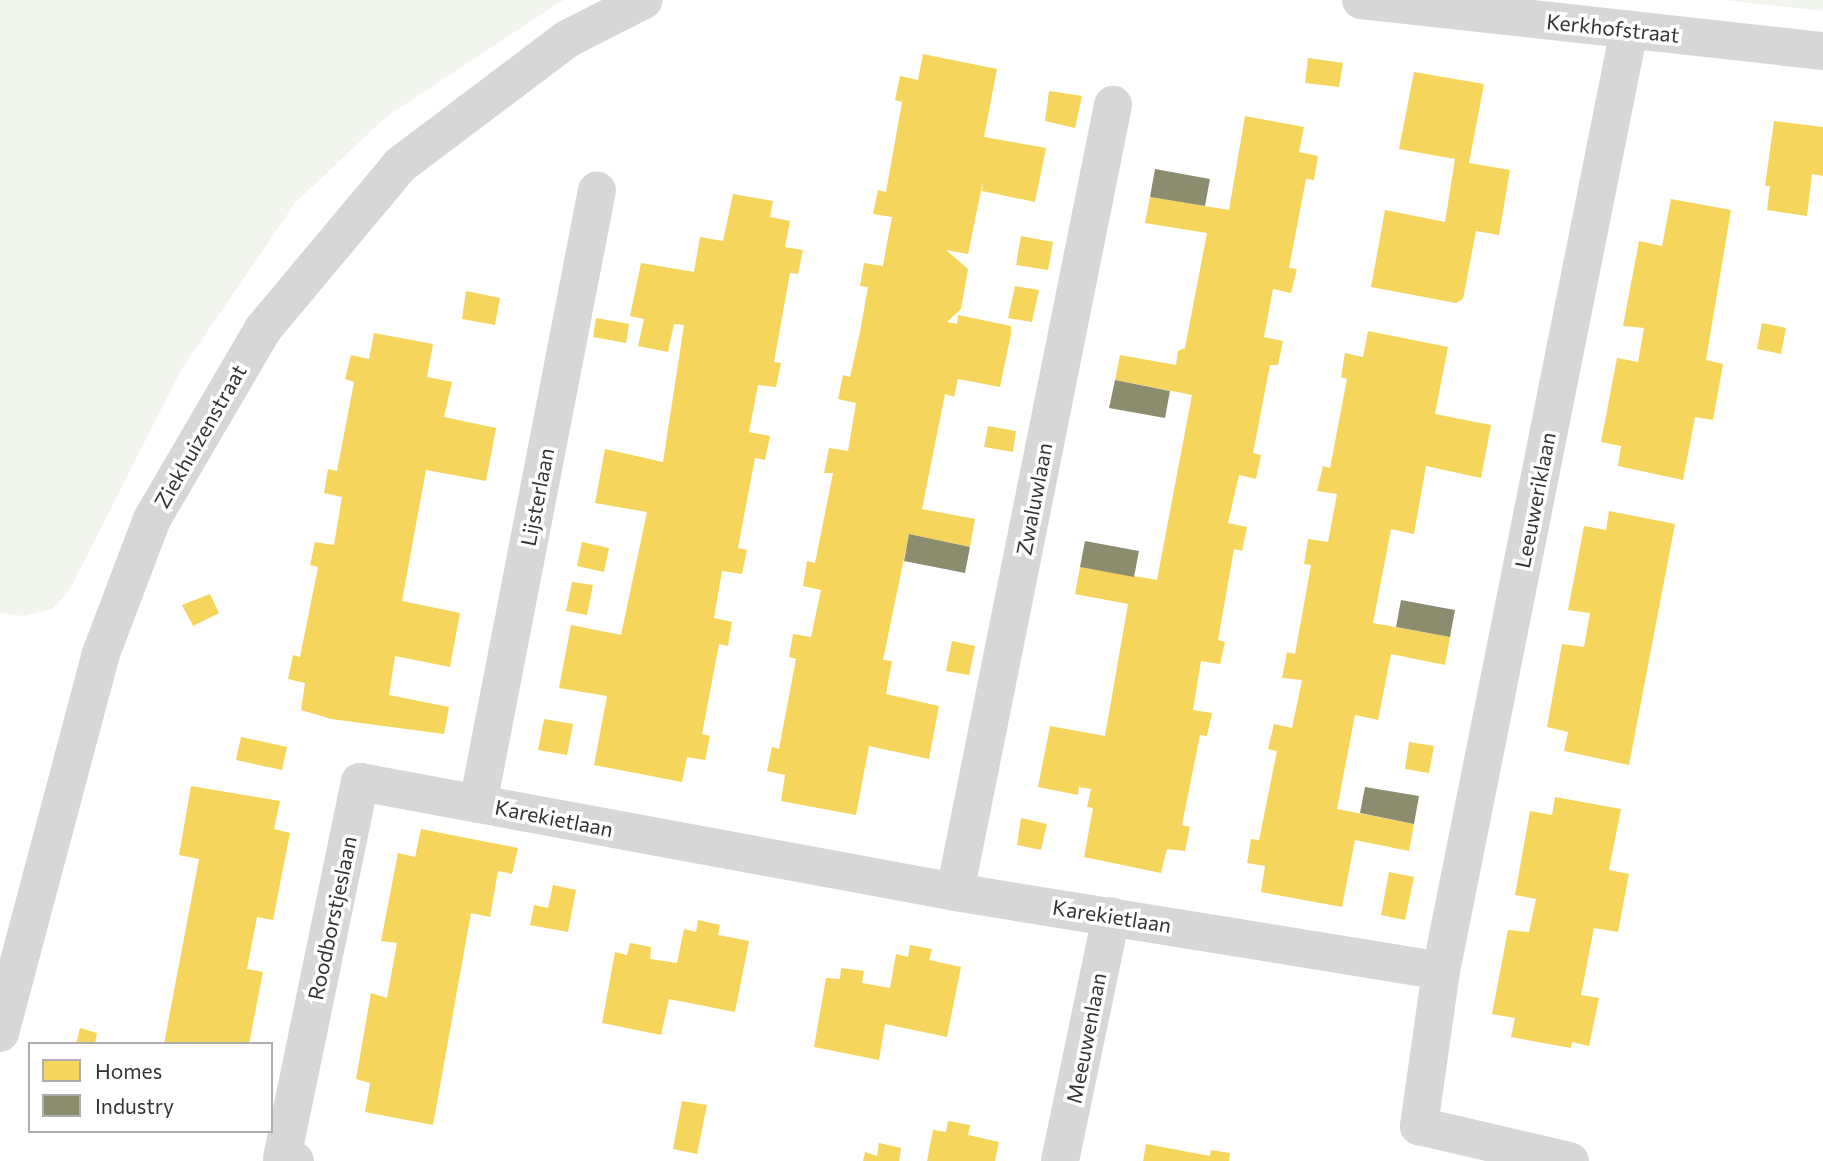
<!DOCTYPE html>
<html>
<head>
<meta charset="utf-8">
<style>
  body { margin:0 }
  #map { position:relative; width:1823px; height:1161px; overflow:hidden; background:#fff; font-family:Commissioner,sans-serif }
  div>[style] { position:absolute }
  .green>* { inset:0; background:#f1f5ed }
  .homes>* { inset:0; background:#f6d55c }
  .industry>* { inset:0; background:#8c8c6e }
  .street>* { height:38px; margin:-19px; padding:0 19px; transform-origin:19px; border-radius:19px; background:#d7d7d7 }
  span { translate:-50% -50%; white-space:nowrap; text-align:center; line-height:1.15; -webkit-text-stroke:7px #fff; paint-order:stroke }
  .street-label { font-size:21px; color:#333 }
  .legend { position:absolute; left:28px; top:1042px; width:245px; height:91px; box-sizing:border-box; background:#fff; border:2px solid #adadad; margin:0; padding:9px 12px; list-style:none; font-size:21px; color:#333 }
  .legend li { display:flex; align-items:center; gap:14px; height:35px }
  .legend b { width:35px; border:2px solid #adadad }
</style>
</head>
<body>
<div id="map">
  <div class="green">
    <i style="clip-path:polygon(0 0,563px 0,386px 117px,295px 203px,181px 370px,69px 591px,52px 609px,23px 616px,0 613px)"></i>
    <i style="clip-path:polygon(1722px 0,1823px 0,1823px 11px)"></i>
  </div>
  <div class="homes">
    <i style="clip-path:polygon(923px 54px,997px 69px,984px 137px,1046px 148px,1035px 202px,982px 191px,983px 181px,968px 254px,946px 250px,968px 269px,961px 309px,947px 322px,957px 324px,958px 315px,1011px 326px,1011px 334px,1000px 387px,958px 379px,954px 397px,945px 394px,922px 509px,975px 519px,970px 547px,909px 534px,883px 660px,892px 661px,886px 694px,939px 706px,929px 759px,869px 746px,856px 815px,781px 801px,785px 775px,767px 771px,772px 747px,779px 749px,796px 659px,789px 657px,793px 634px,811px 637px,821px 590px,803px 586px,807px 561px,815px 563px,833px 473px,824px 473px,829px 448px,848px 451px,856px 403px,838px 399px,843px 375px,850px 377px,860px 332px,868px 287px,860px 286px,864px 263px,883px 266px,887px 243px,892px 217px,873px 214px,878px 190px,886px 192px,902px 102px,895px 100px,900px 76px,918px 80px)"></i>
    <i style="clip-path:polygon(1308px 58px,1343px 63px,1339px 87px,1305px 83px)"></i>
    <i style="clip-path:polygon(1414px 72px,1484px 84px,1469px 163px,1510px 170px,1499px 235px,1476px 231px,1463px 299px,1456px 303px,1371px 287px,1385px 210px,1445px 222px,1455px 159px,1399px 149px)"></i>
    <i style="clip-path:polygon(1049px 91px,1082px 96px,1075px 128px,1045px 121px)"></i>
    <i style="clip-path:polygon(1245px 116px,1304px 127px,1299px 152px,1318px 156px,1314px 180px,1306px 179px,1289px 268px,1297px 269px,1291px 293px,1273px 289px,1264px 337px,1283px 341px,1278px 365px,1270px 365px,1253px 453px,1261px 455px,1256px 479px,1239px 475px,1228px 523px,1247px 527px,1242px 551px,1234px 549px,1218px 640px,1225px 642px,1220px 664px,1201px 661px,1193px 710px,1212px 713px,1207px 736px,1200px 735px,1182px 825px,1190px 827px,1185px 851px,1167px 849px,1161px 873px,1084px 857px,1093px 808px,1087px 807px,1091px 789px,1079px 787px,1078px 795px,1038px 787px,1050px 726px,1105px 736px,1128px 604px,1075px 594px,1080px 567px,1157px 580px,1192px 395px,1115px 380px,1120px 355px,1176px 365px,1178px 351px,1185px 348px,1207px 233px,1145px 223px,1150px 197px,1229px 210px)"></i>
    <i style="clip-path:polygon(1774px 121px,1823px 127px,1823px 176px,1812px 174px,1807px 216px,1767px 210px,1770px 186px,1765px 186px)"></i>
    <i style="clip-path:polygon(733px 194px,773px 201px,770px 217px,790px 221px,785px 247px,803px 250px,798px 274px,790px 273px,774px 362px,781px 363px,776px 387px,758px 385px,749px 432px,770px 436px,765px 460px,755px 458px,738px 548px,747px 550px,742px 574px,722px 571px,714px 618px,732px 622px,728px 646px,719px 644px,702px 734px,710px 736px,705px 760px,687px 757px,682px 782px,594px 765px,607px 696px,559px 688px,571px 625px,621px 635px,647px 512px,595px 503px,605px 449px,663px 462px,684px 325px,674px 324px,668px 352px,638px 346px,644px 319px,630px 316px,641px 263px,694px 272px,700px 237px,723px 241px)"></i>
    <i style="clip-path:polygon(1671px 199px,1731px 210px,1706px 360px,1723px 364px,1713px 420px,1695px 417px,1683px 480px,1618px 466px,1621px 446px,1601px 442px,1617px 358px,1638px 362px,1644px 328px,1623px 326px,1639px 241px,1662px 246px)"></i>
    <i style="clip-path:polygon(1021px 236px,1053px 242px,1048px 270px,1016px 265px)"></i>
    <i style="clip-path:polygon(1015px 286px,1039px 290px,1032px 322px,1008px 318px)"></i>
    <i style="clip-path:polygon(466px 291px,500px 298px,495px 325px,462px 319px)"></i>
    <i style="clip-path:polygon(596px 318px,629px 324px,626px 343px,593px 337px)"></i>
    <i style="clip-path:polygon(1762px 323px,1786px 328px,1781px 354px,1757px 349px)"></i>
    <i style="clip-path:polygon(1368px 331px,1448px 347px,1435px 414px,1491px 425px,1481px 478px,1426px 466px,1414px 534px,1391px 529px,1373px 623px,1450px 637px,1445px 665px,1391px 654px,1378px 720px,1355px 715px,1337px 809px,1414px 824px,1409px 851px,1355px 840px,1342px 907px,1261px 892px,1265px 866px,1247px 863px,1251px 839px,1259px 840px,1277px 751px,1268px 749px,1274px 724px,1292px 728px,1302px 680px,1282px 678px,1287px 652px,1295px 654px,1311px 565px,1304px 564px,1308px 539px,1328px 542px,1337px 494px,1317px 491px,1323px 466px,1330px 468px,1347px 379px,1341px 377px,1345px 353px,1363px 357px)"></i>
    <i style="clip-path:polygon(374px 333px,433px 344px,427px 377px,452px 382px,444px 417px,496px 428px,486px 481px,426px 470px,402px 601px,460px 613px,450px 667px,395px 656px,389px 695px,449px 707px,444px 734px,331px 719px,301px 710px,305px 683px,288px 679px,293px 655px,300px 657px,318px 567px,310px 565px,315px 542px,334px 545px,342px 497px,324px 493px,328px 469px,337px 471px,354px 382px,345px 379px,351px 355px,369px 359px)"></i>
    <i style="clip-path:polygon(988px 426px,1016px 431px,1013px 452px,984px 447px)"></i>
    <i style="clip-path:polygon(1609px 511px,1675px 524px,1629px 765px,1564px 751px,1568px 732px,1547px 727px,1562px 644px,1584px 647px,1590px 613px,1568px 610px,1584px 526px,1606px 530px)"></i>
    <i style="clip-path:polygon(582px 542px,609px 548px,604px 572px,577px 566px)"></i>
    <i style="clip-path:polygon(572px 582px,593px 585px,587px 615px,566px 611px)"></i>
    <i style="clip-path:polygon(210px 594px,219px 613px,193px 626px,182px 605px)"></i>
    <i style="clip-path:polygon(952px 641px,975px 646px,969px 675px,946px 671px)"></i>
    <i style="clip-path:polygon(544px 719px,573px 724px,567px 755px,538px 750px)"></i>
    <i style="clip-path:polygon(241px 737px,287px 747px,282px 770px,236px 760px)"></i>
    <i style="clip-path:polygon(1409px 742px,1434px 746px,1429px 773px,1405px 769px)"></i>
    <i style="clip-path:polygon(191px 786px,280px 801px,274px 829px,290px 833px,273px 920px,257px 917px,247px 969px,263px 972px,249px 1044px,164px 1044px,199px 859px,179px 855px)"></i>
    <i style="clip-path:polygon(1555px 797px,1621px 809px,1609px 870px,1629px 874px,1618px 932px,1594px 928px,1581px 995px,1599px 998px,1589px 1046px,1572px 1042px,1571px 1048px,1511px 1037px,1515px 1018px,1492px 1014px,1508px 930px,1529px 932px,1536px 899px,1515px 895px,1530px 811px,1552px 815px)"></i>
    <i style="clip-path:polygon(1021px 818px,1047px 824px,1041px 850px,1017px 845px)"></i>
    <i style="clip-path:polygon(421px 829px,518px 848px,512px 874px,498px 871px,490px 917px,471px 913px,433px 1125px,365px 1112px,370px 1083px,356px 1079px,371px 993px,387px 998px,397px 943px,381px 941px,398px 853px,415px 857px)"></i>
    <i style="clip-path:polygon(1389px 872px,1414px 877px,1405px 920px,1381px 915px)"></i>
    <i style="clip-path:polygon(553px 885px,576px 890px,568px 932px,530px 925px,534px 905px,548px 908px)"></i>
    <i style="clip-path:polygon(698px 920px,720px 925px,718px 935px,749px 941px,735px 1012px,669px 999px,661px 1035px,602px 1023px,615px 952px,627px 955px,630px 943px,651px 947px,650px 959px,677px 963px,684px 929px,696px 932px)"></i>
    <i style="clip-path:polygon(910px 945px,932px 949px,929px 960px,961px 967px,947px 1037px,885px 1024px,879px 1060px,814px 1047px,826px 978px,840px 979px,841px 968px,864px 971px,862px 983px,890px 988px,896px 954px,908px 957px)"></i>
    <i style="clip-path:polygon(80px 1028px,97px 1033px,95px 1044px,76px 1044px)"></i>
    <i style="clip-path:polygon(682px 1101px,707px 1105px,697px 1154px,673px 1149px)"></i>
    <i style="clip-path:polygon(948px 1121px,970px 1125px,968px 1135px,999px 1142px,995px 1161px,927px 1161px,933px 1130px,946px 1132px)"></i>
    <i style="clip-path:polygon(879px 1143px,901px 1148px,899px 1161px,863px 1161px,865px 1152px,877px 1156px)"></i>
    <i style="clip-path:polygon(1146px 1144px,1210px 1156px,1211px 1150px,1230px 1153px,1229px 1161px,1143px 1161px)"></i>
  </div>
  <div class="industry">
    <i style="clip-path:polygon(1155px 169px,1210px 179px,1205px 206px,1150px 197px)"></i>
    <i style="clip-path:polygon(1115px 380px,1170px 391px,1165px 418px,1109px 408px)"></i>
    <i style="clip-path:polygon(909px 534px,970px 547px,965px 573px,904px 561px)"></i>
    <i style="clip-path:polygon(1085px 541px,1139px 551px,1134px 577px,1080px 567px)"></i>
    <i style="clip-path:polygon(1401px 600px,1455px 610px,1450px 637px,1396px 627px)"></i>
    <i style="clip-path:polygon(1365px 787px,1419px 796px,1414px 824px,1360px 813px)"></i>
  </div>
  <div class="street">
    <i style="left:1361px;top:0;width:465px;rotate:6.3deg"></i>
    <i style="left:478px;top:804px;width:625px;rotate:-79.03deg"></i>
    <i style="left:955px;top:892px;width:803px;rotate:-78.65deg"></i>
    <i style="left:1441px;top:971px;width:960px;rotate:-78.7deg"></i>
    <i style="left:0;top:1033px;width:390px;rotate:-75.1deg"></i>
    <i style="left:100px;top:656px;width:147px;rotate:-69.2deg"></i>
    <i style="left:152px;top:519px;width:220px;rotate:-59.7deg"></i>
    <i style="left:263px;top:329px;width:214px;rotate:-50.1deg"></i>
    <i style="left:400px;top:165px;width:209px;rotate:-37deg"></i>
    <i style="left:567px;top:39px;width:86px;rotate:-26.9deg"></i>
    <i style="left:295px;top:1161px;width:13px;rotate:-167deg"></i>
    <i style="left:282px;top:1158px;width:384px;rotate:-78.3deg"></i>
    <i style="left:360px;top:782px;width:605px;rotate:10.47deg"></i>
    <i style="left:955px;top:892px;width:492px;rotate:9.2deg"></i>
    <i style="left:1441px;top:971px;width:157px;rotate:98.1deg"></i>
    <i style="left:1419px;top:1126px;width:155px;rotate:13.1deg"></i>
    <i style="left:1060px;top:1161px;width:250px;rotate:-78.2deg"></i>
  </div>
  <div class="street-label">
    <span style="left:1613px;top:28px;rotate:6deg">Kerkhofstraat</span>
    <span style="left:200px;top:436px;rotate:-60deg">Ziekhuizenstraat</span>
    <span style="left:537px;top:497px;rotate:-79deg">Lijsterlaan</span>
    <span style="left:1034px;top:499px;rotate:-79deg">Zwaluwlaan</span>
    <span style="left:1535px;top:500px;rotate:-79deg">Leeuweriklaan</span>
    <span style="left:554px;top:818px;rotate:11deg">Karekietlaan</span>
    <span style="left:1112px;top:916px;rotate:9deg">Karekietlaan</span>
    <span style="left:332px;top:918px;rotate:-78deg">Roodborstjeslaan</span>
    <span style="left:1086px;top:1038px;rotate:-79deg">Meeuwenlaan</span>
  </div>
  <ul class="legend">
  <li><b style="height:19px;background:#f6d55c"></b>Homes</li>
  <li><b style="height:19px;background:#8c8c6e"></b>Industry</li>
  </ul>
</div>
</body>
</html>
